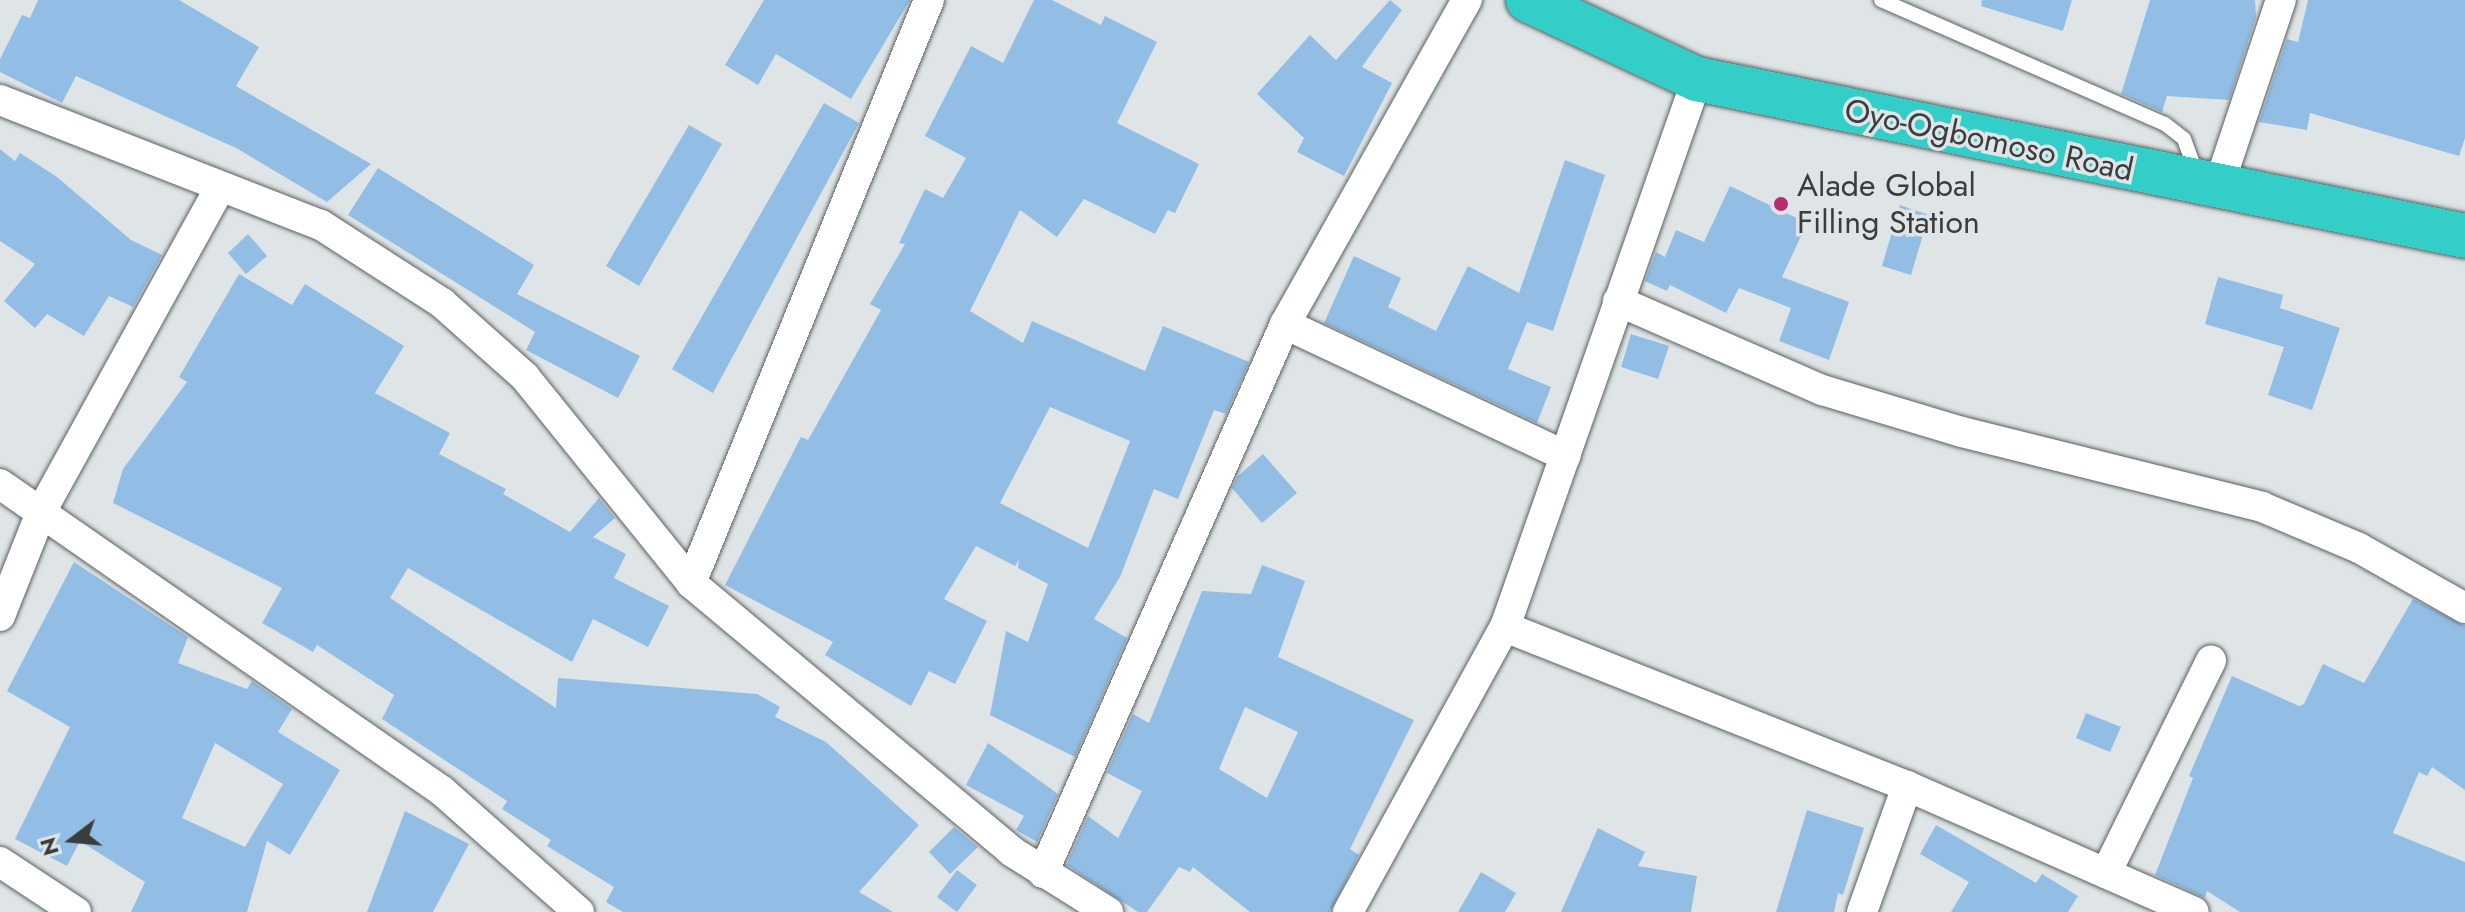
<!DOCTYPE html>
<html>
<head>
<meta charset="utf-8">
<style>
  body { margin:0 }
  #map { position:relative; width:2465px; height:912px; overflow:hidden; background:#dfe5e7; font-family:Jost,sans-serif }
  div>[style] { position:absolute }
  .building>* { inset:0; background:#92bee5 }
  .roads { filter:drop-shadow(0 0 2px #5b6062) drop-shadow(0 0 2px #5b6062) }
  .service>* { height:14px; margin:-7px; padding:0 7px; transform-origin:7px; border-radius:7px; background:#fff }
  .minor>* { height:30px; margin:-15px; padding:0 15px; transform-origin:15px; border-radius:15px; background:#fff }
  .trunk>* { height:44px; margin:-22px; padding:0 22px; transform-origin:22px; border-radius:22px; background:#33cec8 }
  .dots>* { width:22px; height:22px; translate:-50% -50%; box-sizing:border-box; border:4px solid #dfe5e7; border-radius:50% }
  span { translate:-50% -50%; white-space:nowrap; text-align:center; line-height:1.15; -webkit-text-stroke:7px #dfe5e7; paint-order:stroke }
  .street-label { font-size:32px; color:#3a3c3d }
  .poi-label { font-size:32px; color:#3a3c3d }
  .left { translate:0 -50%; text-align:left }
  .north { position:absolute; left:32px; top:800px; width:80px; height:80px; -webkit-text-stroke:6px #dfe5e7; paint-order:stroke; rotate:254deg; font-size:22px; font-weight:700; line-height:32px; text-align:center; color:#3a3c3d }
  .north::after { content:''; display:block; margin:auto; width:28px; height:36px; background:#3a3c3d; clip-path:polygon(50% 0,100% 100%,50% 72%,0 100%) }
</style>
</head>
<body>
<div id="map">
  <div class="building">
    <i style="clip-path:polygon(38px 0,179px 0,259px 47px,236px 86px,371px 164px,327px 202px,236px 148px,76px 76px,62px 103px,0 72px,0 59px,22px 15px,30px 18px)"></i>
    <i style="clip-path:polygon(764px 0,910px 0,851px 99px,776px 54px,758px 85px,725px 65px)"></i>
    <i style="clip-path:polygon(evenodd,1034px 0,1052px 0,1101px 25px,1105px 16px,1157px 42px,1117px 123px,1199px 164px,1175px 213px,1168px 210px,1155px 234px,1084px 199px,1057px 237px,1020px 210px,970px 311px,1023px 343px,1032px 321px,1145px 371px,1163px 326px,1249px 362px,1226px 414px,1214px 410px,1178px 499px,1154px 489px,1120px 577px,1094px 619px,1127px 638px,1075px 757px,990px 715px,1006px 631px,1028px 642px,1048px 584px,1018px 568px,1019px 560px,1015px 566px,976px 546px,944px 599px,987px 621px,955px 684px,929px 671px,911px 706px,825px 655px,833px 642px,725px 585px,801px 437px,808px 440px,881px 310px,870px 304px,905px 244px,899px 243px,925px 189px,943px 198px,966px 158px,925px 136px,971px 46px,1003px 63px,1034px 0,1050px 407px,1130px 441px,1088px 548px,1000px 503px,1050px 407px)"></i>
    <i style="clip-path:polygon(1390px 0,1402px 10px,1362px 67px,1392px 83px,1344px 176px,1297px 152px,1304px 138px,1257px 94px,1310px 35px,1336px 60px)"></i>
    <i style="clip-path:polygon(1982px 0,2072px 0,2063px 31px,1981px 6px)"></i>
    <i style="clip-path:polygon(2150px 0,2255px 0,2256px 17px,2229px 100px,2167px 96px,2162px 112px,2121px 94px)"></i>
    <i style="clip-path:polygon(2308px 0,2465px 0,2465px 138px,2459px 156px,2310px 113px,2307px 130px,2259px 122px,2287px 39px,2298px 42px)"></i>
    <i style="clip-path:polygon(824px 103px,859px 123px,713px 393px,672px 369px)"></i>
    <i style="clip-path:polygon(689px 125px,722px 144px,639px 286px,606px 266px)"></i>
    <i style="clip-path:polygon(0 149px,15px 161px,20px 153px,57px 177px,131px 240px,162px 255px,133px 307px,109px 296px,84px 336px,47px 314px,35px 328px,4px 301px,35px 264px,0 241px)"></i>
    <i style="clip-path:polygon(1565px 160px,1605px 175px,1553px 331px,1527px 322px,1508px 369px,1551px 387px,1537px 423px,1324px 323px,1354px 256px,1401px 278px,1388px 307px,1436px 331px,1468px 266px,1519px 293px)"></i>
    <i style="clip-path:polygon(378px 168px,534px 265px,517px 294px,640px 356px,618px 398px,526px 350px,535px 332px,348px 215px)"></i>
    <i style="clip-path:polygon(1730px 186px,1807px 223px,1782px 277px,1849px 302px,1829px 360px,1779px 341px,1791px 308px,1739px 288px,1726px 313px,1670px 285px,1667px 291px,1645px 281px,1656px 252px,1665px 257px,1676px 230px,1704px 242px)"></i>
    <i style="clip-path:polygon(1900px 205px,1929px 215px,1911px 275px,1882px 266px)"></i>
    <i style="clip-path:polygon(248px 234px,267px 256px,246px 274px,228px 253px)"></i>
    <i style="clip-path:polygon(239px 274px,292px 305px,305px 284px,404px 346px,375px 393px,450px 433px,439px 454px,506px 489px,503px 494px,570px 532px,599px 498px,615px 518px,593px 537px,626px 554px,614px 578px,669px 606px,648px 647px,593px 619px,572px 662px,408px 568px,390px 598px,556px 708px,558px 678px,757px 694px,780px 707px,775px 717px,826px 742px,919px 825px,859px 892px,893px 912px,623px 912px,606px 902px,614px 887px,547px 846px,551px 840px,502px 809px,507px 801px,382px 719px,394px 695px,317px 645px,313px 652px,262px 623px,282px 588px,113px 503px,123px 469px,187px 382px,179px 377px)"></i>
    <i style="clip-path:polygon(2218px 277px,2283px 295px,2280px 308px,2340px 328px,2312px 410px,2268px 395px,2284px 347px,2205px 324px)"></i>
    <i style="clip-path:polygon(1631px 334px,1669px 346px,1658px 379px,1621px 367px)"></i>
    <i style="clip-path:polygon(1263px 454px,1297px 493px,1262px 523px,1232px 488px,1238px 476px)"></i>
    <i style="clip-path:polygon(evenodd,74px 562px,188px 637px,178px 663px,247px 689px,252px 681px,292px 709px,278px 732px,340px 770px,290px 855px,267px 841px,247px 912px,131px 912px,145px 882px,80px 841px,67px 866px,15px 839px,70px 727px,7px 691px,74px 562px,215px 743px,283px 784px,245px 847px,182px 818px,215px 743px)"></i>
    <i style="clip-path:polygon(evenodd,1262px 565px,1305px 581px,1278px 657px,1414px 720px,1350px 849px,1359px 855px,1330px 912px,1250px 912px,1193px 867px,1190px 872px,1179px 867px,1147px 912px,1138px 912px,1067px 865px,1069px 859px,1088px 816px,1118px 838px,1142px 791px,1107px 773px,1133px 714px,1149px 723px,1202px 591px,1251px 594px,1262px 565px,1245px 707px,1298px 732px,1267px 798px,1219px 769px,1245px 707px)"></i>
    <i style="clip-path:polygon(2413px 599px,2465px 626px,2465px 790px,2432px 767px,2427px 776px,2419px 772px,2393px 833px,2465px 862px,2465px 912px,2240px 912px,2207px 891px,2205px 898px,2155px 875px,2193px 778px,2189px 776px,2232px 676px,2299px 706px,2304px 704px,2323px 664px,2364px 683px)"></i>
    <i style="clip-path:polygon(2086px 713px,2121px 727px,2110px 752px,2076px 738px)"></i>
    <i style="clip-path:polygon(988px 743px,1058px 794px,1037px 842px,1016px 830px,1024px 816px,966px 785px)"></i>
    <i style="clip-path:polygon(1807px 810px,1864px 828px,1843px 895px,1838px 893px,1834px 912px,1776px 912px)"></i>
    <i style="clip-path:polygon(405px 811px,469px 844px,433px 912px,367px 912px)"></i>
    <i style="clip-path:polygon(1936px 825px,2036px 883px,2042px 874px,2078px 896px,2068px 912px,1951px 912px,1969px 882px,1920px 854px)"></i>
    <i style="clip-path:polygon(954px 827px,978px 847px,950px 874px,929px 852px)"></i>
    <i style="clip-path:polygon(1598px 828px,1645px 852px,1638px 866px,1697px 876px,1691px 912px,1561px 912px)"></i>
    <i style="clip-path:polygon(957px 870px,977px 885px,957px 912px,937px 897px)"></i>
    <i style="clip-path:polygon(1481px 872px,1516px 893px,1505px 912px,1458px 912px)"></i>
  </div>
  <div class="roads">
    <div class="service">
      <i style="left:1881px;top:0;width:310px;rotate:23.6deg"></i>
      <i style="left:2165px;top:124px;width:24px;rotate:38deg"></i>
      <i style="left:2184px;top:139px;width:37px;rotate:70deg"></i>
    </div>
    <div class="minor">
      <i style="left:0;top:100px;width:344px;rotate:21.3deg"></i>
      <i style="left:321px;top:225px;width:144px;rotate:32.8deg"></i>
      <i style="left:442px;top:303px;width:111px;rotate:41.7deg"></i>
      <i style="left:525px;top:377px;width:265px;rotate:51.1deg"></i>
      <i style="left:691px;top:583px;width:417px;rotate:39.9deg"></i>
      <i style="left:1011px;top:851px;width:115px;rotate:32.2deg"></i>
      <i style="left:2218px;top:188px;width:198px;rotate:-71.5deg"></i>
      <i style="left:1618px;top:301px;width:223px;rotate:23.6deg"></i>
      <i style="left:1822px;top:390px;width:146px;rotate:16.7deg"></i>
      <i style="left:1962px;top:432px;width:309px;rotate:14deg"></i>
      <i style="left:2262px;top:507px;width:105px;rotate:22.9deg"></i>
      <i style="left:2359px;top:548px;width:122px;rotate:29.5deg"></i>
      <i style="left:1285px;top:324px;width:310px;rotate:25.2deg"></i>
      <i style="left:0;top:484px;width:538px;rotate:34.78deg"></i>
      <i style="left:442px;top:791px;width:183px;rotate:41.5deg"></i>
      <i style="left:691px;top:583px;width:630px;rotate:-67.79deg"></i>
      <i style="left:0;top:616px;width:114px;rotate:-68.4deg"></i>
      <i style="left:42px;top:510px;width:369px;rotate:-61.1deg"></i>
      <i style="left:1505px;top:627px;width:432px;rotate:21.6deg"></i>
      <i style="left:1907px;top:786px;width:313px;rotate:23.7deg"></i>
      <i style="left:0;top:862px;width:91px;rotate:33.3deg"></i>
      <i style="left:1043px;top:873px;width:600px;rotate:-66.21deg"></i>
      <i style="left:1285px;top:324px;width:372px;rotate:-60.7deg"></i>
      <i style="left:2106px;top:873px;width:237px;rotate:-63.7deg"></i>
      <i style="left:1348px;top:912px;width:325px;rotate:-61.2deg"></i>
      <i style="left:1505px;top:627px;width:581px;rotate:-70.69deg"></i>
      <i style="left:1862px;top:912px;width:134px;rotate:-70.3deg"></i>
    </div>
    <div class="trunk">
      <i style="left:1528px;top:0;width:187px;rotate:25.1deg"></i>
      <i style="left:1697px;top:79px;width:784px;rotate:11.55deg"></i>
    </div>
  </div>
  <div class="dots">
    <i style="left:1781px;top:204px;background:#b72f70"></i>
  </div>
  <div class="street-label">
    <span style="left:1989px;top:140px;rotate:12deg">Oyo-Ogbomoso Road</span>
  </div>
  <div class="poi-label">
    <span class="left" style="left:1797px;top:204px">Alade Global<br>Filling Station</span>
  </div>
  <div class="north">N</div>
</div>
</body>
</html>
